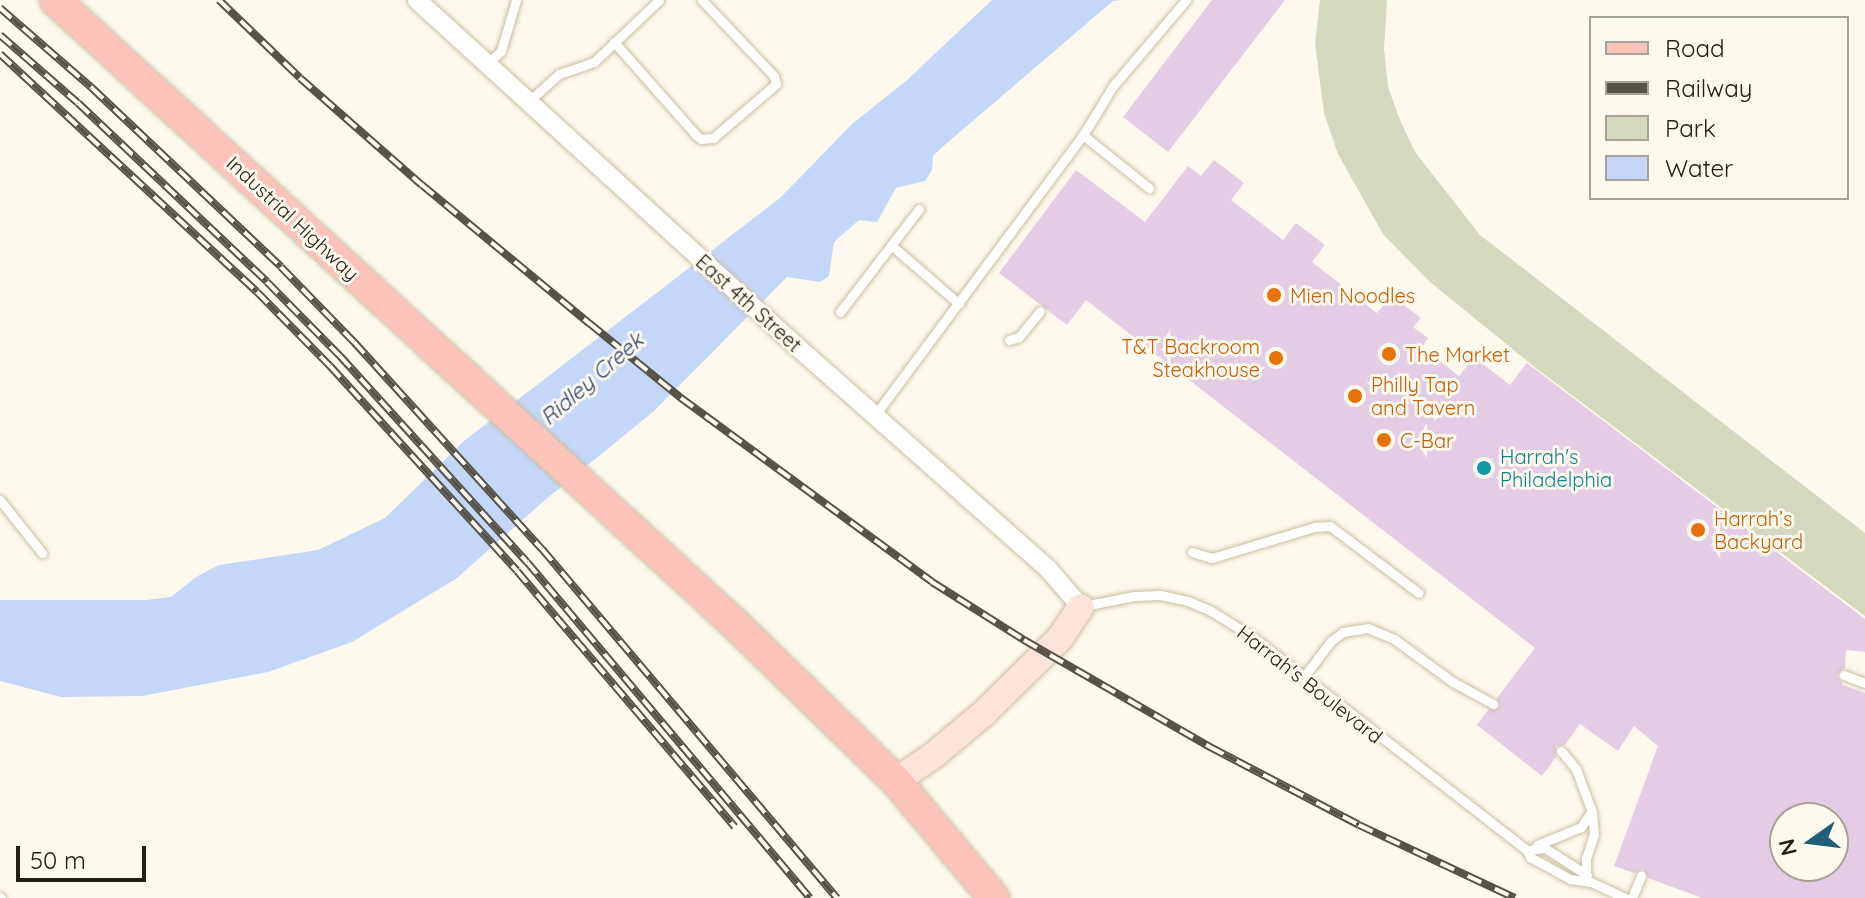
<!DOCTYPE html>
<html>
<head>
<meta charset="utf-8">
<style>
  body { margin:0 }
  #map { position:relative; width:1865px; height:898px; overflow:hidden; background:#fef9ee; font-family:Quicksand,sans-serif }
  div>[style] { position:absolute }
  .green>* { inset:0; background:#d4d8bd }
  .water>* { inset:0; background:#c5d7f9 }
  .building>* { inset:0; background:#e4cde4 }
  .roads { filter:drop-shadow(0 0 2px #cabea2) drop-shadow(0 0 2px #cabea2) }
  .lane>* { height:9px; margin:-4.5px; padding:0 4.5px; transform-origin:4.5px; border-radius:4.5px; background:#fff }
  .street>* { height:18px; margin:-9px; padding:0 9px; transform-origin:9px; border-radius:9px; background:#fff }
  .secondary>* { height:26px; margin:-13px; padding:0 13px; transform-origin:13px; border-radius:13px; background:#fee2dc }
  .primary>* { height:30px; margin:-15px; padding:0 15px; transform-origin:15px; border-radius:15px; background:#fcc4b9 }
  .rail>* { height:8px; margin-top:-4px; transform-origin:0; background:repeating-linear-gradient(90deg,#fef9ee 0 15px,#575348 0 30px); box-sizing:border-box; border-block:2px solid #575348 }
  .dots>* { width:22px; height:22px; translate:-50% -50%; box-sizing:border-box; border:4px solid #fef9ee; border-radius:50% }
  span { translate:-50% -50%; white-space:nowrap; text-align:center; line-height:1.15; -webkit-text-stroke:6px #fef9ee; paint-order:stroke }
  .street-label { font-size:20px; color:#242015 }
  .food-label { font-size:20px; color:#c56008 }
  .left { translate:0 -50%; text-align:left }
  .right { translate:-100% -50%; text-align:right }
  .culture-label { font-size:20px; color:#0d838f }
  .water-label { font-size:22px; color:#2c436f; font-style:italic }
  .legend { position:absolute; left:1589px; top:16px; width:260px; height:184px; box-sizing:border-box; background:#fef9ee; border:2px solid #a7a297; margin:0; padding:10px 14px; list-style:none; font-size:24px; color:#242015 }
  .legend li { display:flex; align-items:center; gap:16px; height:40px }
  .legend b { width:40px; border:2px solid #a7a297 }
  .north { position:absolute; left:1769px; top:802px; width:80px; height:80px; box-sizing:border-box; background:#fef9ee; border:2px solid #a7a297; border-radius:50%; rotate:256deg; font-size:22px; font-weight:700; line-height:32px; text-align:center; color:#242015 }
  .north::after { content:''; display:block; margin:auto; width:28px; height:36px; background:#215e75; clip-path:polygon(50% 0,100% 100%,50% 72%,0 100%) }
  .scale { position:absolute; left:16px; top:846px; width:130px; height:36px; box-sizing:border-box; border:4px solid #242015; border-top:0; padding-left:10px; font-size:24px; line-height:28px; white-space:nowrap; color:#242015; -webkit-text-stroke:6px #fef9ee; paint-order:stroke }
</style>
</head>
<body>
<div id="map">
  <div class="green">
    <i style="clip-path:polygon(1320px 0,1387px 0,1384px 49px,1388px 87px,1400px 120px,1415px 152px,1480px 235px,1865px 533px,1865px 616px,1537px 369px,1430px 282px,1383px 234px,1338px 154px,1324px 113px,1315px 43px)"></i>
  </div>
  <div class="water">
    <i style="clip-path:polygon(992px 0,1122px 0,1113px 1px,940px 149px,933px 156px,932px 170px,925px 181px,896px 188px,877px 222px,859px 220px,834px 242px,829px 276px,820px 282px,787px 277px,654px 411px,545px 500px,457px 578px,352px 642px,268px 672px,142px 696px,61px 697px,0 681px,0 600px,146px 600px,171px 597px,196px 577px,219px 565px,318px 550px,385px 518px,464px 441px,780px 198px,852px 124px,906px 81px)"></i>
  </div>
  <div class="building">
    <i style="clip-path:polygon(1212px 0,1285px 0,1168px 152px,1123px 117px)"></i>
    <i style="clip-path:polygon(evenodd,1214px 160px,1244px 183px,1231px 200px,1283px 240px,1296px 223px,1325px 245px,1312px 262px,1377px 313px,1391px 295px,1421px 318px,1413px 327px,1428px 338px,1422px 347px,1459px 376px,1474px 357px,1510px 385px,1527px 363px,1865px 619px,1865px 652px,1846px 650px,1845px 668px,1837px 675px,1843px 685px,1865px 693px,1865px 898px,1702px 898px,1648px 878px,1643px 869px,1634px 873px,1614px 866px,1658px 746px,1634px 726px,1618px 751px,1580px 724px,1565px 745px,1556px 746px,1556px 757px,1542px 776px,1477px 725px,1488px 710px,1499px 708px,1497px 698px,1535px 648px,1086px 300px,1067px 325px,999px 273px,1076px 170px,1145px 222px,1188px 166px,1201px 176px,1214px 160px,1785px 818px,1833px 818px,1833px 866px,1785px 866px,1785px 818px)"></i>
  </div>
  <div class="roads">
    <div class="lane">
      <i style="left:614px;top:42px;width:124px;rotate:48.6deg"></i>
      <i style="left:696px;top:135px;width:6px;rotate:39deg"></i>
      <i style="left:701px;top:139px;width:12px;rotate:-5deg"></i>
      <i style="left:713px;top:138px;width:83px;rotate:-40.6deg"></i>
      <i style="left:776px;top:84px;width:8px;rotate:-104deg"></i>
      <i style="left:774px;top:76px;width:105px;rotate:-133.5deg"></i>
      <i style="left:487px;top:64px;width:19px;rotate:-43deg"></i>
      <i style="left:501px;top:51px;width:53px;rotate:-73.6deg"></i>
      <i style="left:528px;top:102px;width:42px;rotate:-42.1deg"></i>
      <i style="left:559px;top:74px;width:37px;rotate:-19deg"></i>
      <i style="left:594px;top:62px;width:90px;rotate:-43.6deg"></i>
      <i style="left:1083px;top:135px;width:85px;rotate:38.8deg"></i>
      <i style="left:891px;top:245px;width:90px;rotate:40.9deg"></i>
      <i style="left:840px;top:312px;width:130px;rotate:-52.5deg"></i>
      <i style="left:1009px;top:340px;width:10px;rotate:-17deg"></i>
      <i style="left:1019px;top:337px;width:33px;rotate:-51deg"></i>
      <i style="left:875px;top:415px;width:349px;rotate:-53.4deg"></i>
      <i style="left:1083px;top:135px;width:57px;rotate:-58.5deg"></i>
      <i style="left:1113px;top:86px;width:113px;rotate:-49.7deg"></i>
      <i style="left:0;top:500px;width:68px;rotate:51.6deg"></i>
      <i style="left:1192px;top:552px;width:21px;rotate:17deg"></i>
      <i style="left:1212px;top:558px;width:108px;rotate:-16.8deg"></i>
      <i style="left:1315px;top:527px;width:15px;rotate:-4deg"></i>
      <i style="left:1330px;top:526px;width:111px;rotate:37deg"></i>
      <i style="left:1084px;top:606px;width:51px;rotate:-11.3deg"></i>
      <i style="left:1134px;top:596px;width:26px;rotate:-2deg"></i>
      <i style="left:1160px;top:595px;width:29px;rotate:12deg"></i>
      <i style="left:1188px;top:601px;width:25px;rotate:23deg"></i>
      <i style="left:1211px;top:611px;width:49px;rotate:31.8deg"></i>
      <i style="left:1253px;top:637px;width:347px;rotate:37.9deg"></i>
      <i style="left:1527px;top:850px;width:8px;rotate:67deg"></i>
      <i style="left:1530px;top:857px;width:46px;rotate:28.8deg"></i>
      <i style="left:1570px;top:879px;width:21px;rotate:8deg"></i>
      <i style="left:1591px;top:882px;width:38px;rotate:25deg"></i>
      <i style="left:1844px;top:675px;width:22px;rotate:21deg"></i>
      <i style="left:1303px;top:678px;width:46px;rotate:-52.9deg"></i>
      <i style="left:1331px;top:641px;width:15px;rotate:-37deg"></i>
      <i style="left:1343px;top:632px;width:25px;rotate:-9deg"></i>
      <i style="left:1368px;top:628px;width:28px;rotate:23deg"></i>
      <i style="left:1394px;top:639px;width:73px;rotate:36.1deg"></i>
      <i style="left:1453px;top:682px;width:46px;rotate:28.8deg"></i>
      <i style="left:1561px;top:751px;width:23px;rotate:50deg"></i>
      <i style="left:1576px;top:769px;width:46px;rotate:69.6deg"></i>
      <i style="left:1592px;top:812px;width:22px;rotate:85deg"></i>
      <i style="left:1594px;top:834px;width:25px;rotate:108deg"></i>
      <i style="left:1586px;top:858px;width:15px;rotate:90deg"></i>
      <i style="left:1537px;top:845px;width:48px;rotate:-22.2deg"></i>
      <i style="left:1581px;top:827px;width:18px;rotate:-56deg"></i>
      <i style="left:1527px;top:850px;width:18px;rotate:-6deg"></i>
      <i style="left:1545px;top:848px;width:50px;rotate:32.7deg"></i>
      <i style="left:0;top:897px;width:1px;rotate:45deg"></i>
      <i style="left:1632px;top:898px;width:24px;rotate:-68deg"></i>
    </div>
    <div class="street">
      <i style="left:417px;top:0;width:510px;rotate:42.38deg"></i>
      <i style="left:794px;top:344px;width:341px;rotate:41.5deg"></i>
      <i style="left:1049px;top:570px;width:49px;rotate:49.1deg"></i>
    </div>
    <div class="secondary">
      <i style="left:896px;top:781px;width:46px;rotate:-34.4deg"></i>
      <i style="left:934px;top:755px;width:65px;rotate:-40deg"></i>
      <i style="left:984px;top:713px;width:107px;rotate:-44.6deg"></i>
      <i style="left:1060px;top:638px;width:37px;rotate:-56deg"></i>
    </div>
    <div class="primary">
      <i style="left:55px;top:0;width:922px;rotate:42.54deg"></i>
      <i style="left:734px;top:623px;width:226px;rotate:44.3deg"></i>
      <i style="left:896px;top:781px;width:153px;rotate:50.1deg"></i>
    </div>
  </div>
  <div class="rail">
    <i style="left:219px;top:0;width:112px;rotate:43.9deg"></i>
    <i style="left:300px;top:78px;width:162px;rotate:41.3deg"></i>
    <i style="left:422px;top:185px;width:217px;rotate:39.6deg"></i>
    <i style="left:589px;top:323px;width:119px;rotate:39.2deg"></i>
    <i style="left:681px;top:398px;width:311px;rotate:36.2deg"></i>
    <i style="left:932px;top:582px;width:109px;rotate:32.2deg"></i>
    <i style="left:1024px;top:640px;width:215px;rotate:29.9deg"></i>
    <i style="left:1210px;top:747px;width:168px;rotate:27.6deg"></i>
    <i style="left:1359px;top:825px;width:172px;rotate:25.1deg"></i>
    <i style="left:0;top:8px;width:122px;rotate:41deg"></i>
    <i style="left:92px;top:88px;width:260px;rotate:43.4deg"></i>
    <i style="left:281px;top:267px;width:105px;rotate:45.8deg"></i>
    <i style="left:354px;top:342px;width:280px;rotate:47.8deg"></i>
    <i style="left:542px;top:549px;width:457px;rotate:49.8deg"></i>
    <i style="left:0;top:35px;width:103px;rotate:41.1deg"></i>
    <i style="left:78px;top:103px;width:260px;rotate:43.4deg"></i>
    <i style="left:267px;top:282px;width:104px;rotate:45.4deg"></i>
    <i style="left:340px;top:356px;width:278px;rotate:47.8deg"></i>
    <i style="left:527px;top:562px;width:439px;rotate:49.9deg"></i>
    <i style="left:0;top:54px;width:350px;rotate:42.8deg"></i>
    <i style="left:257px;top:292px;width:104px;rotate:45.4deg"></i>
    <i style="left:330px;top:366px;width:277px;rotate:47.6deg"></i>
    <i style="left:517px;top:571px;width:336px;rotate:49.6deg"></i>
  </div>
  <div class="dots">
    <i style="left:1274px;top:295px;background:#e8710a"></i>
    <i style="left:1389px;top:354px;background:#e8710a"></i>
    <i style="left:1276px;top:358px;background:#e8710a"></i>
    <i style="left:1355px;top:396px;background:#e8710a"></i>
    <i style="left:1384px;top:440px;background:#e8710a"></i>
    <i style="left:1484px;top:468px;background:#0f9aa8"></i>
    <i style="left:1698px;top:530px;background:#e8710a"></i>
  </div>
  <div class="street-label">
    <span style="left:293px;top:218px;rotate:43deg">Industrial Highway</span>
    <span style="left:749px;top:303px;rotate:42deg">East 4th Street</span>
    <span style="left:1310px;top:684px;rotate:38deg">Harrah's Boulevard</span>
  </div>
  <div class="food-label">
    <span class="left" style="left:1290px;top:295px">Mien Noodles</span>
    <span class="right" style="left:1260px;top:358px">T&amp;T Backroom<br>Steakhouse</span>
    <span class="left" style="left:1405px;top:354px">The Market</span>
    <span class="left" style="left:1371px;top:396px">Philly Tap<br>and Tavern</span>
    <span class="left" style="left:1400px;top:440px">C-Bar</span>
    <span class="left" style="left:1714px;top:530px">Harrah’s<br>Backyard</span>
  </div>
  <div class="culture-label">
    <span class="left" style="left:1500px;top:468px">Harrah's<br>Philadelphia</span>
  </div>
  <div class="water-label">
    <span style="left:592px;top:379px;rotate:-41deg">Ridley Creek</span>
  </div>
  <ul class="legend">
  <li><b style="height:10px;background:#fcc4b9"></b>Road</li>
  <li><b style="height:10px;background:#575348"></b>Railway</li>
  <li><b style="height:22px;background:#d4d8bd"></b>Park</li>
  <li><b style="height:22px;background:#c5d7f9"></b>Water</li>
  </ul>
  <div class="north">N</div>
  <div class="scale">50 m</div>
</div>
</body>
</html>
